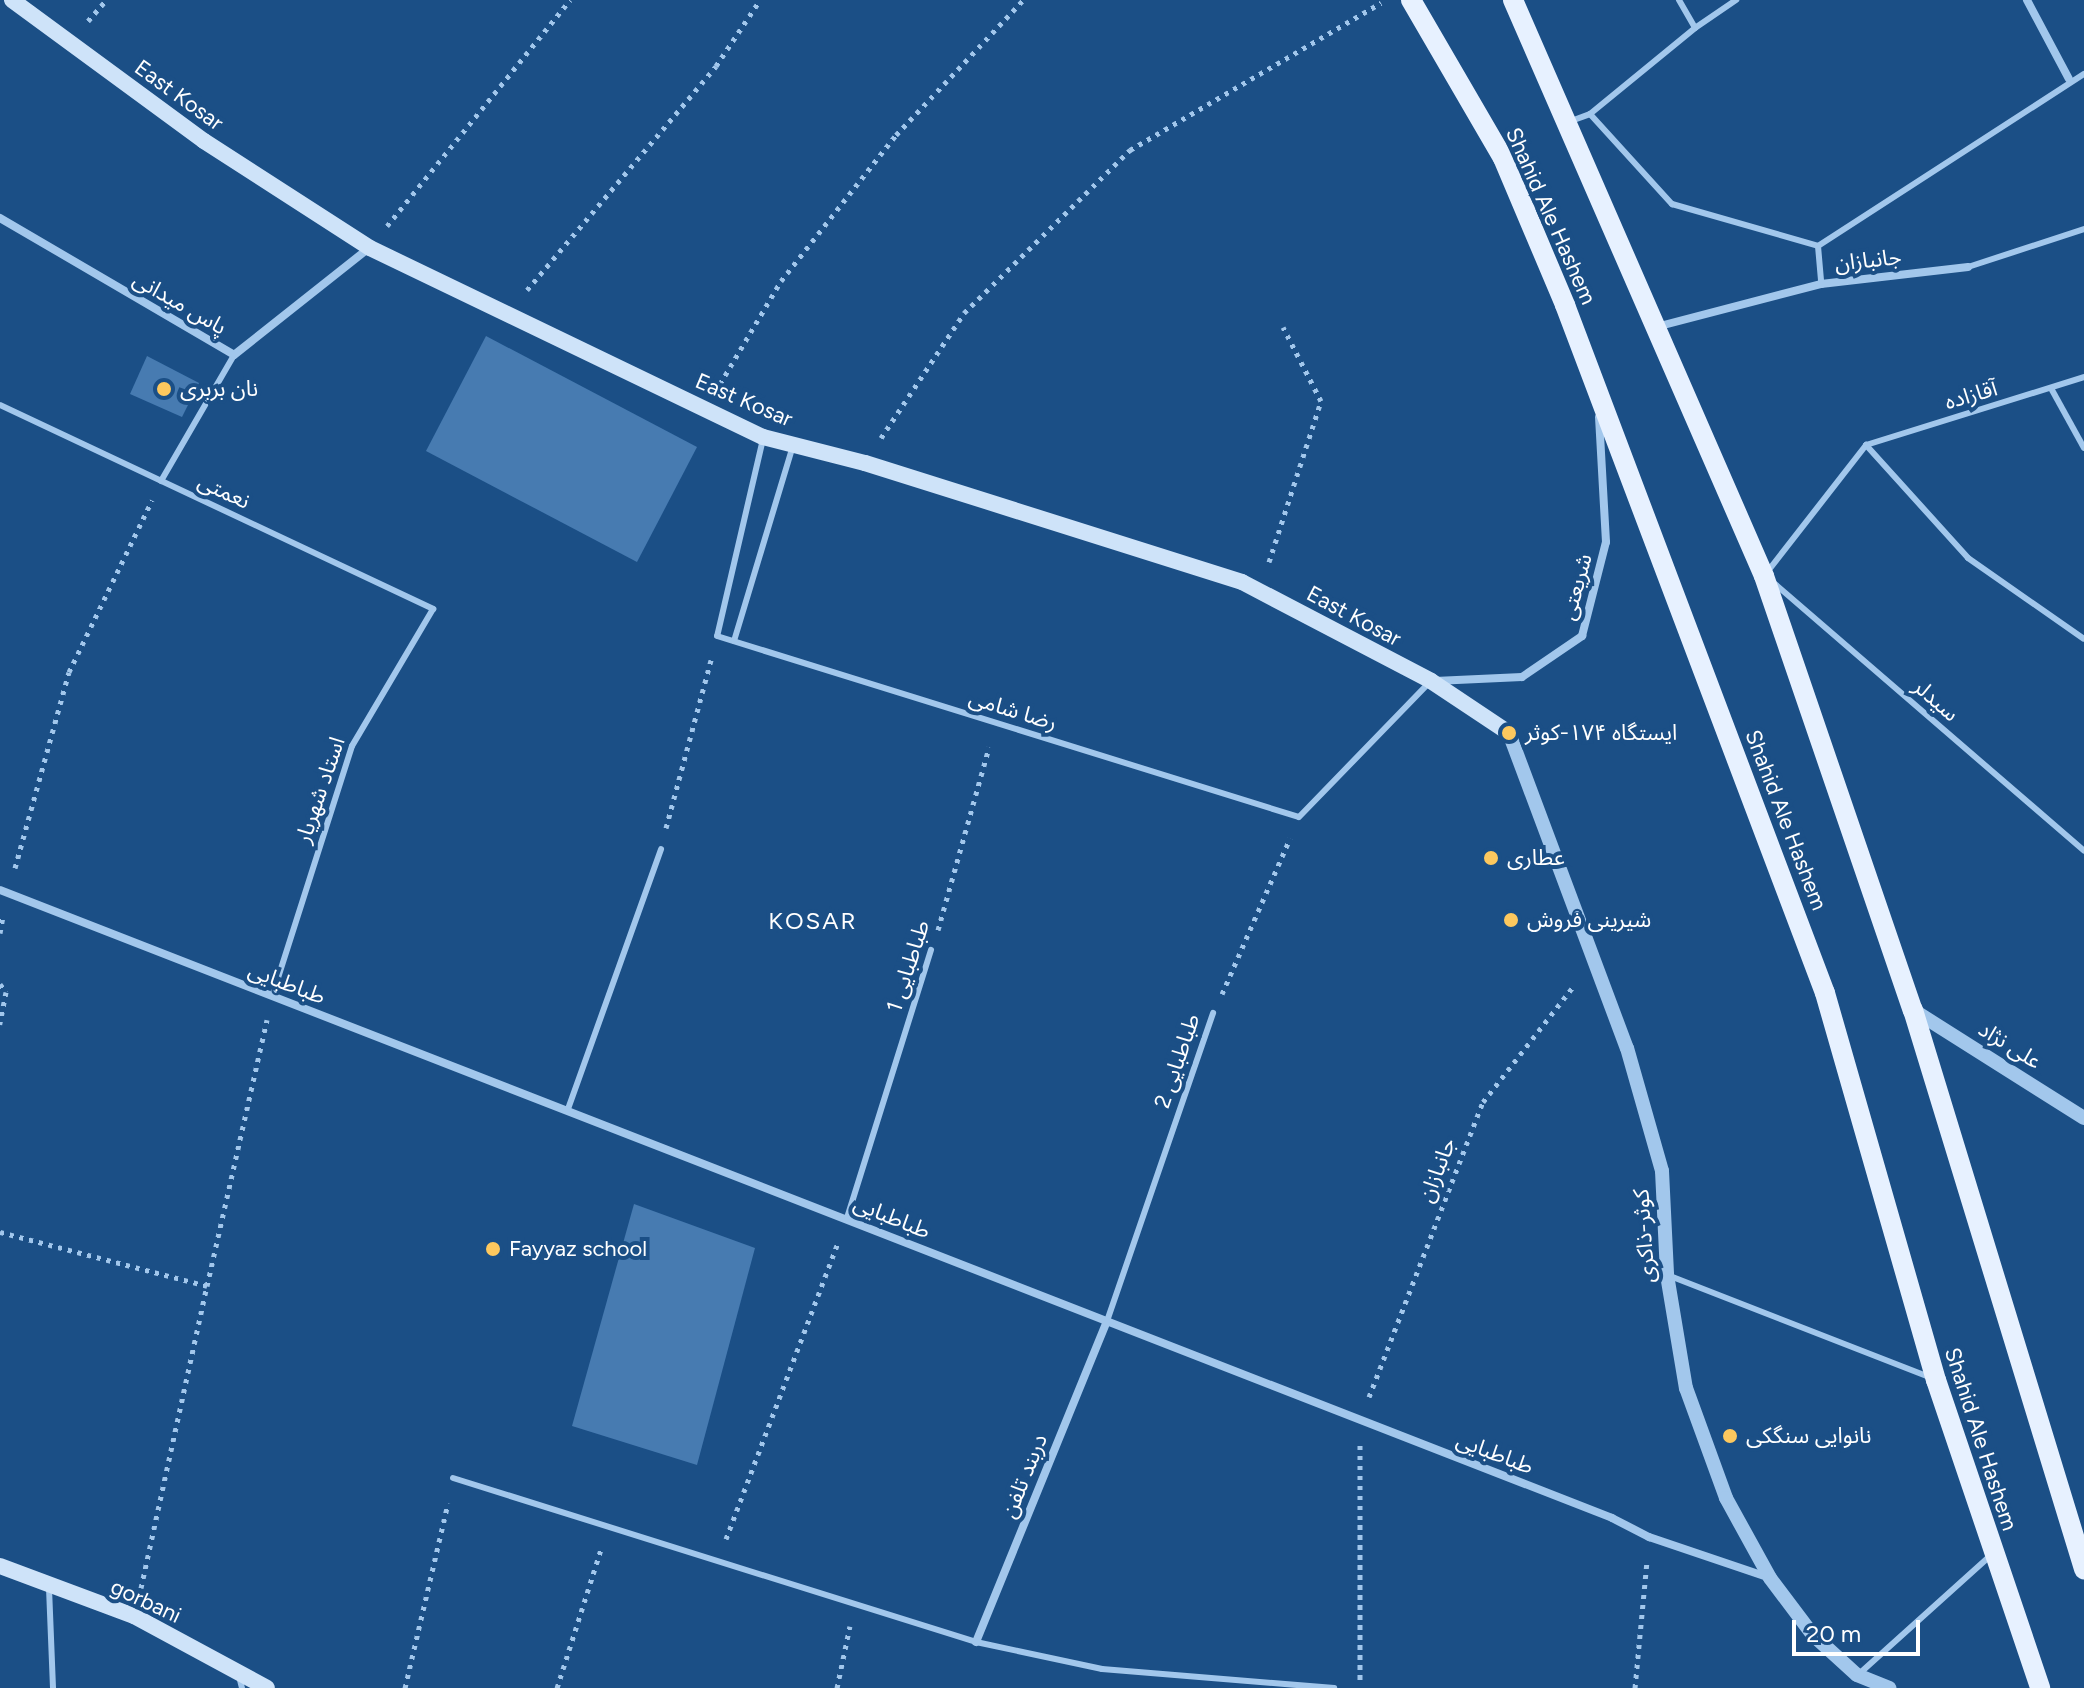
<!DOCTYPE html>
<html>
<head>
<meta charset="utf-8">
<style>
  body { margin:0 }
  #map { position:relative; width:2084px; height:1688px; overflow:hidden; background:#1b4f86; font-family:Figtree,"Noto Sans Arabic",sans-serif }
  div>[style] { position:absolute }
  .building>* { inset:0; background:#477bb1 }
  .path>* { height:5px; margin-top:-2.5px; transform-origin:0; background:repeating-linear-gradient(90deg,#a2c7ec 0 4px,transparent 0 10px) }
  .service>* { height:6px; margin:-3px; padding:0 3px; transform-origin:3px; border-radius:3px; background:#a2c7ec }
  .minor>* { height:8px; margin:-4px; padding:0 4px; transform-origin:4px; border-radius:4px; background:#a2c7ec }
  .tertiary>* { height:14px; margin:-7px; padding:0 7px; transform-origin:7px; border-radius:7px; background:#a2c7ec }
  .secondary>* { height:16px; margin:-8px; padding:0 8px; transform-origin:8px; border-radius:8px; background:#cee3f9 }
  .primary>* { height:20px; margin:-10px; padding:0 10px; transform-origin:10px; border-radius:10px; background:#e7f1ff }
  .dots>* { width:22px; height:22px; translate:-50% -50%; box-sizing:border-box; border:4px solid #1b4f86; border-radius:50% }
  span { translate:-50% -50%; white-space:nowrap; text-align:center; line-height:1.15; -webkit-text-stroke:8px #1b4f86; paint-order:stroke }
  .street-label { font-size:22px; color:#fff }
  .poi-label { font-size:22px; color:#fff }
  .left { translate:0 -50%; text-align:left }
  .neighbourhood-label { font-size:24px; color:#fff; letter-spacing:2px }
  .scale { position:absolute; left:1792px; top:1620px; width:128px; height:36px; box-sizing:border-box; border:4px solid #fff; border-top:0; padding-left:10px; font-size:24px; line-height:28px; white-space:nowrap; color:#fff; -webkit-text-stroke:6px #1b4f86; paint-order:stroke }
</style>
</head>
<body>
<div id="map">
  <div class="building">
    <i style="clip-path:polygon(486px 336px,697px 447px,637px 562px,426px 451px)"></i>
    <i style="clip-path:polygon(147px 356px,199px 383px,182px 417px,130px 394px)"></i>
    <i style="clip-path:polygon(634px 1204px,755px 1248px,697px 1465px,572px 1426px)"></i>
  </div>
  <div class="path">
    <i style="left:88px;top:21px;width:28px;rotate:-49deg"></i>
    <i style="left:387px;top:226px;width:291px;rotate:-51deg"></i>
    <i style="left:527px;top:290px;width:293px;rotate:-49.8deg"></i>
    <i style="left:716px;top:66px;width:79px;rotate:-56.3deg"></i>
    <i style="left:720px;top:384px;width:120px;rotate:-59.4deg"></i>
    <i style="left:781px;top:281px;width:186px;rotate:-51.8deg"></i>
    <i style="left:896px;top:135px;width:185px;rotate:-46.7deg"></i>
    <i style="left:881px;top:438px;width:150px;rotate:-56.4deg"></i>
    <i style="left:964px;top:313px;width:233px;rotate:-44.5deg"></i>
    <i style="left:1130px;top:150px;width:291px;rotate:-30.4deg"></i>
    <i style="left:1269px;top:562px;width:169px;rotate:-72.1deg"></i>
    <i style="left:1321px;top:401px;width:83px;rotate:-117.2deg"></i>
    <i style="left:666px;top:828px;width:174px;rotate:-75deg"></i>
    <i style="left:15px;top:868px;width:203px;rotate:-74.6deg"></i>
    <i style="left:69px;top:672px;width:191px;rotate:-64.2deg"></i>
    <i style="left:938px;top:930px;width:190px;rotate:-74.4deg"></i>
    <i style="left:0;top:933px;width:17px;rotate:-80deg"></i>
    <i style="left:0;top:984px;width:10px;rotate:53deg"></i>
    <i style="left:6px;top:992px;width:33px;rotate:101deg"></i>
    <i style="left:1222px;top:994px;width:170px;rotate:-66.4deg"></i>
    <i style="left:0;top:1232px;width:214px;rotate:14.6deg"></i>
    <i style="left:207px;top:1286px;width:273px;rotate:-77.3deg"></i>
    <i style="left:1369px;top:1397px;width:316px;rotate:-68.9deg"></i>
    <i style="left:1483px;top:1102px;width:146px;rotate:-52deg"></i>
    <i style="left:1360px;top:1445px;width:238px;rotate:90deg"></i>
    <i style="left:726px;top:1539px;width:317px;rotate:-69.3deg"></i>
    <i style="left:141px;top:1588px;width:309px;rotate:-77.7deg"></i>
    <i style="left:405px;top:1688px;width:190px;rotate:-76.9deg"></i>
    <i style="left:557px;top:1688px;width:146px;rotate:-72.4deg"></i>
    <i style="left:837px;top:1688px;width:63px;rotate:-78.2deg"></i>
    <i style="left:1635px;top:1688px;width:128px;rotate:-84.6deg"></i>
  </div>
  <div class="service">
    <i style="left:1679px;top:0;width:32px;rotate:60deg"></i>
    <i style="left:1695px;top:28px;width:50px;rotate:-34.3deg"></i>
    <i style="left:1590px;top:114px;width:122px;rotate:47.7deg"></i>
    <i style="left:1672px;top:204px;width:152px;rotate:16deg"></i>
    <i style="left:1818px;top:246px;width:317px;rotate:-32.9deg"></i>
    <i style="left:1571px;top:121px;width:20px;rotate:-20deg"></i>
    <i style="left:1590px;top:114px;width:136px;rotate:-39.3deg"></i>
    <i style="left:1818px;top:246px;width:38px;rotate:85deg"></i>
    <i style="left:1968px;top:267px;width:122px;rotate:-18.1deg"></i>
    <i style="left:2052px;top:390px;width:66px;rotate:61.1deg"></i>
    <i style="left:0;top:405px;width:479px;rotate:25.2deg"></i>
    <i style="left:433px;top:609px;width:159px;rotate:120.6deg"></i>
    <i style="left:352px;top:746px;width:262px;rotate:107.7deg"></i>
    <i style="left:763px;top:439px;width:202px;rotate:103.1deg"></i>
    <i style="left:717px;top:636px;width:609px;rotate:17.28deg"></i>
    <i style="left:1299px;top:817px;width:185px;rotate:-45.9deg"></i>
    <i style="left:1866px;top:445px;width:152px;rotate:47.9deg"></i>
    <i style="left:1968px;top:558px;width:141px;rotate:34.9deg"></i>
    <i style="left:1866px;top:445px;width:228px;rotate:-17.3deg"></i>
    <i style="left:161px;top:481px;width:146px;rotate:-59.9deg"></i>
    <i style="left:1768px;top:571px;width:160px;rotate:-52.1deg"></i>
    <i style="left:1775px;top:584px;width:408px;rotate:40.8deg"></i>
    <i style="left:734px;top:641px;width:205px;rotate:-73.2deg"></i>
    <i style="left:568px;top:1109px;width:276px;rotate:-70.3deg"></i>
    <i style="left:847px;top:1218px;width:281px;rotate:-72.6deg"></i>
    <i style="left:1670px;top:1276px;width:281px;rotate:21.3deg"></i>
    <i style="left:1106px;top:1324px;width:329px;rotate:-71deg"></i>
    <i style="left:453px;top:1478px;width:548px;rotate:17.41deg"></i>
    <i style="left:976px;top:1642px;width:129px;rotate:12.1deg"></i>
    <i style="left:1102px;top:1669px;width:233px;rotate:4.7deg"></i>
    <i style="left:49px;top:1588px;width:100px;rotate:87.7deg"></i>
    <i style="left:1860px;top:1673px;width:176px;rotate:-42deg"></i>
    <i style="left:239px;top:1676px;width:12px;rotate:76deg"></i>
  </div>
  <div class="minor">
    <i style="left:2027px;top:0;width:89px;rotate:62deg"></i>
    <i style="left:0;top:218px;width:271px;rotate:30.3deg"></i>
    <i style="left:234px;top:355px;width:172px;rotate:-38.4deg"></i>
    <i style="left:1656px;top:327px;width:171px;rotate:-14.6deg"></i>
    <i style="left:1821px;top:284px;width:148px;rotate:-6.6deg"></i>
    <i style="left:1435px;top:681px;width:87px;rotate:-2.6deg"></i>
    <i style="left:1522px;top:677px;width:73px;rotate:-34.3deg"></i>
    <i style="left:1582px;top:636px;width:97px;rotate:-75.7deg"></i>
    <i style="left:1606px;top:542px;width:125px;rotate:-93.2deg"></i>
    <i style="left:0;top:890px;width:1730px;rotate:21.28deg"></i>
    <i style="left:1612px;top:1518px;width:42px;rotate:27.2deg"></i>
    <i style="left:1649px;top:1537px;width:128px;rotate:18.7deg"></i>
    <i style="left:976px;top:1642px;width:344px;rotate:-67.8deg"></i>
  </div>
  <div class="tertiary">
    <i style="left:1509px;top:733px;width:336px;rotate:69.5deg"></i>
    <i style="left:1627px;top:1048px;width:128px;rotate:74.1deg"></i>
    <i style="left:1662px;top:1171px;width:104px;rotate:87.2deg"></i>
    <i style="left:1667px;top:1275px;width:115px;rotate:80.5deg"></i>
    <i style="left:1686px;top:1388px;width:117px;rotate:70deg"></i>
    <i style="left:1726px;top:1498px;width:91px;rotate:61.2deg"></i>
    <i style="left:1770px;top:1578px;width:71px;rotate:53deg"></i>
    <i style="left:1813px;top:1635px;width:59px;rotate:42.3deg"></i>
    <i style="left:1857px;top:1675px;width:35px;rotate:22deg"></i>
    <i style="left:1913px;top:1010px;width:202px;rotate:32.3deg"></i>
  </div>
  <div class="secondary">
    <i style="left:12px;top:0;width:238px;rotate:36.3deg"></i>
    <i style="left:204px;top:141px;width:197px;rotate:32.8deg"></i>
    <i style="left:370px;top:248px;width:436px;rotate:25.7deg"></i>
    <i style="left:763px;top:437px;width:105px;rotate:14.3deg"></i>
    <i style="left:865px;top:463px;width:395px;rotate:17.5deg"></i>
    <i style="left:1242px;top:582px;width:213px;rotate:27.6deg"></i>
    <i style="left:1431px;top:681px;width:94px;rotate:33.7deg"></i>
    <i style="left:0;top:1566px;width:143px;rotate:20.5deg"></i>
    <i style="left:134px;top:1616px;width:151px;rotate:28.4deg"></i>
  </div>
  <div class="primary">
    <i style="left:1411px;top:0;width:183px;rotate:59.8deg"></i>
    <i style="left:1503px;top:158px;width:160px;rotate:67.1deg"></i>
    <i style="left:1565px;top:305px;width:735px;rotate:69.3deg"></i>
    <i style="left:1825px;top:993px;width:403px;rotate:74deg"></i>
    <i style="left:1936px;top:1380px;width:325px;rotate:71.3deg"></i>
    <i style="left:1513px;top:0;width:628px;rotate:66.45deg"></i>
    <i style="left:1764px;top:576px;width:459px;rotate:71.1deg"></i>
    <i style="left:1913px;top:1010px;width:585px;rotate:72.99deg"></i>
  </div>
  <div class="dots">
    <i style="left:164px;top:389px;background:#fdc85e"></i>
    <i style="left:1509px;top:733px;background:#fdc85e"></i>
    <i style="left:1491px;top:858px;background:#fdc85e"></i>
    <i style="left:1511px;top:920px;background:#fdc85e"></i>
    <i style="left:493px;top:1249px;background:#fdc85e"></i>
    <i style="left:1730px;top:1436px;background:#fdc85e"></i>
  </div>
  <div class="street-label">
    <span style="left:179px;top:95px;rotate:36deg">East Kosar</span>
    <span style="left:1551px;top:216px;rotate:66deg">Shahid Ale Hashem</span>
    <span style="left:1868px;top:260px;rotate:-6deg">جانبازان</span>
    <span style="left:180px;top:303px;rotate:30deg">پاس میدانی</span>
    <span style="left:1971px;top:395px;rotate:-16deg">آقازاده</span>
    <span style="left:744px;top:400px;rotate:23deg">East Kosar</span>
    <span style="left:224px;top:491px;rotate:25deg">نعمتی</span>
    <span style="left:1576px;top:587px;rotate:-75deg">شریعتی</span>
    <span style="left:1354px;top:616px;rotate:28deg">East Kosar</span>
    <span style="left:1936px;top:700px;rotate:41deg">سیدلر</span>
    <span style="left:1013px;top:710px;rotate:17deg">رضا شامی</span>
    <span style="left:320px;top:790px;rotate:-71deg">استاد شهریار</span>
    <span style="left:1786px;top:820px;rotate:69deg">Shahid Ale Hashem</span>
    <span style="left:908px;top:966px;rotate:-72deg">طباطبایی 1</span>
    <span style="left:287px;top:983px;rotate:21deg">طباطبایی</span>
    <span style="left:2010px;top:1045px;rotate:32deg">علی نژاد</span>
    <span style="left:1177px;top:1061px;rotate:-71deg">طباطبایی 2</span>
    <span style="left:1437px;top:1170px;rotate:-69deg">جانبازان</span>
    <span style="left:892px;top:1217px;rotate:22deg">طباطبایی</span>
    <span style="left:1644px;top:1236px;rotate:-94deg">کوثر-ذاکری</span>
    <span style="left:1981px;top:1439px;rotate:72deg">Shahid Ale Hashem</span>
    <span style="left:1495px;top:1453px;rotate:21deg">طباطبایی</span>
    <span style="left:1024px;top:1476px;rotate:-68deg">دربند تلفن</span>
    <span style="left:146px;top:1601px;rotate:25deg">gorbani</span>
  </div>
  <div class="poi-label">
    <span class="left" style="left:180px;top:389px">نان بربری</span>
    <span class="left" style="left:1525px;top:733px">ایستگاه ۱۷۴-کوثر</span>
    <span class="left" style="left:1507px;top:858px">عطاری</span>
    <span class="left" style="left:1527px;top:920px">شیرینی فروش</span>
    <span class="left" style="left:509px;top:1249px">Fayyaz school</span>
    <span class="left" style="left:1746px;top:1436px">نانوایی سنگکی</span>
  </div>
  <div class="neighbourhood-label">
    <span style="left:813px;top:921px">KOSAR</span>
  </div>
  <div class="scale">20 m</div>
</div>
</body>
</html>
